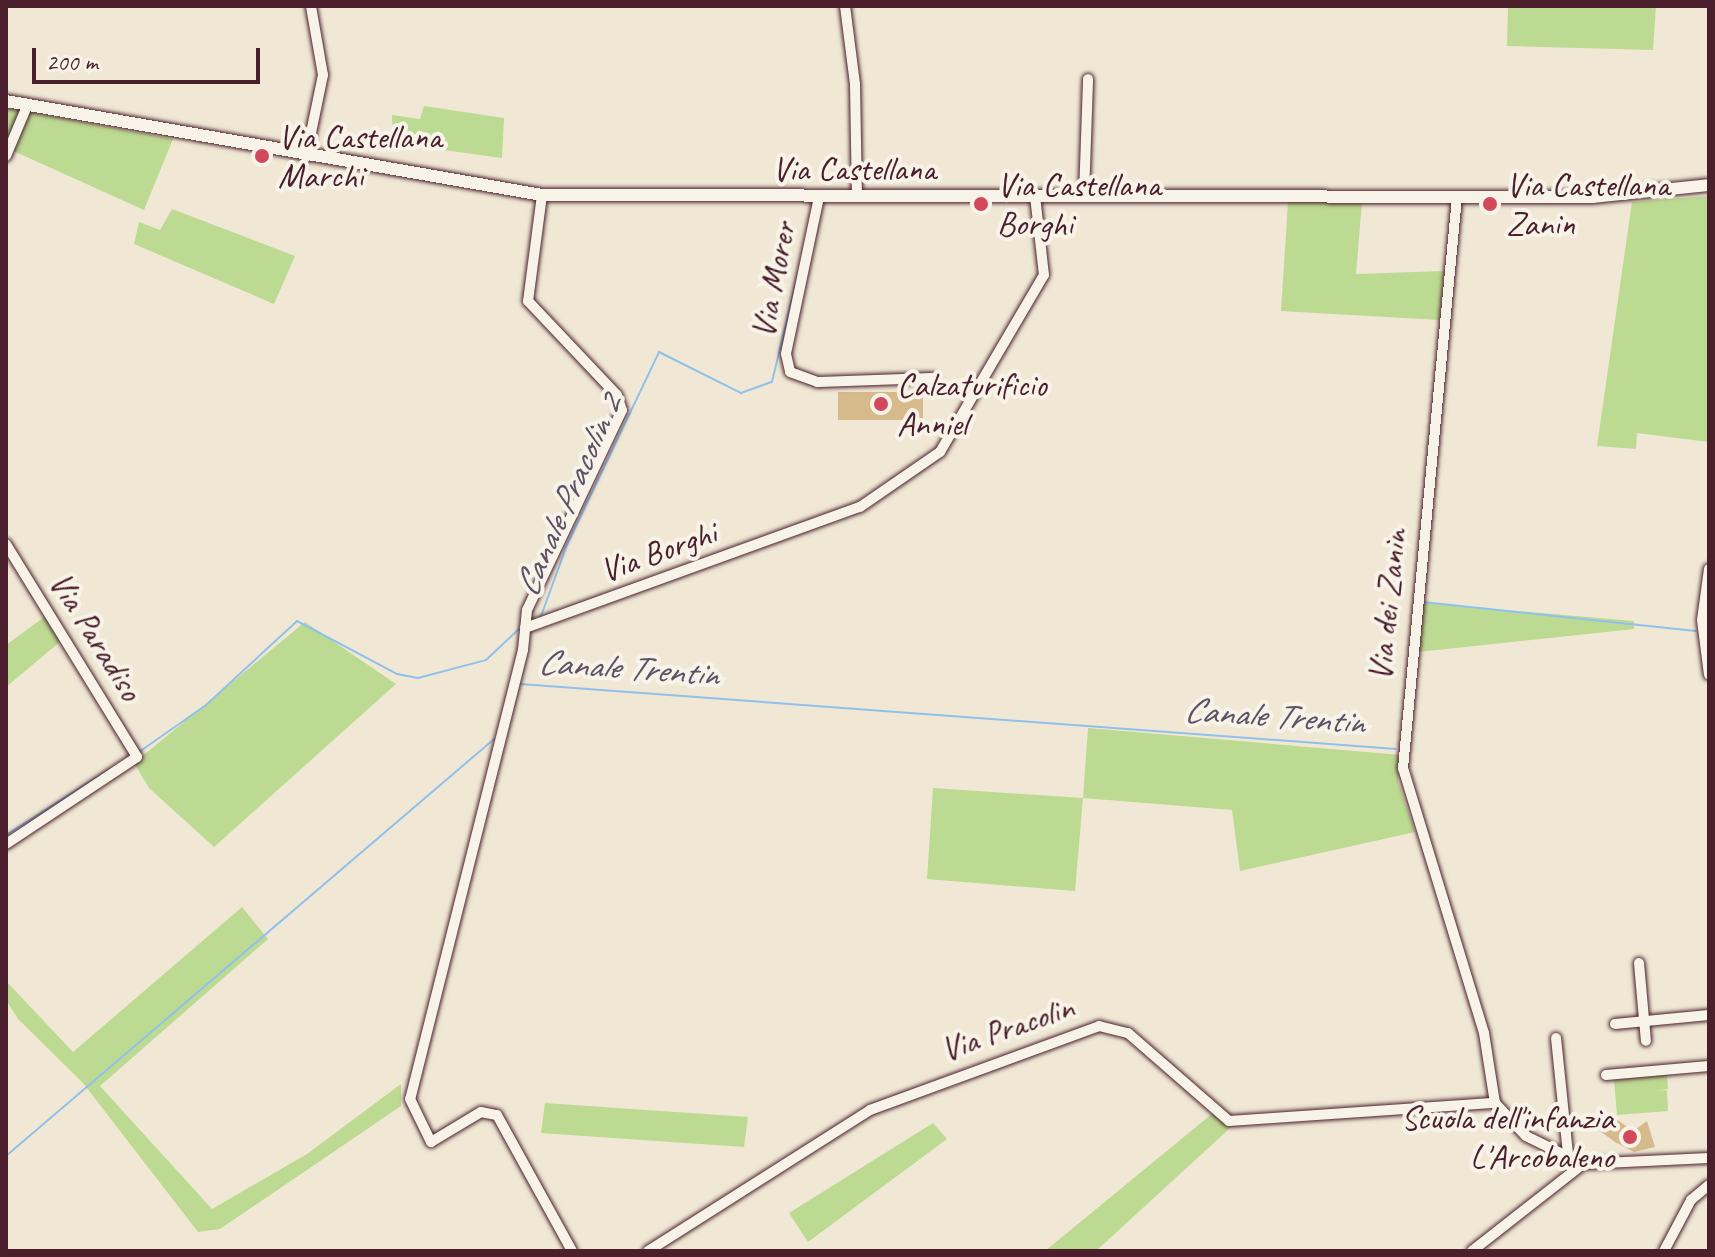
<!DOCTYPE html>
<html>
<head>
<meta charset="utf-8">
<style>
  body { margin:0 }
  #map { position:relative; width:1715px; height:1257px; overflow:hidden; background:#f0e8d5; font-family:Caveat,sans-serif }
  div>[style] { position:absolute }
  .green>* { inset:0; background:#bdda92 }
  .stream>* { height:2px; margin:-1px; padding:0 1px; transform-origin:1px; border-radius:1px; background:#90c1ec }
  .building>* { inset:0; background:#d6ba8b }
  .roads { filter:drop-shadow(0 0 2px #4a1f2b) drop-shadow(0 0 2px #4a1f2b) }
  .minor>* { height:10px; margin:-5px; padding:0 5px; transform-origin:5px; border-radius:5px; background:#f7f3e8 }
  .major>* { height:12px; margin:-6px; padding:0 6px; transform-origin:6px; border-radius:6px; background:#f7f3e8 }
  .dots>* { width:22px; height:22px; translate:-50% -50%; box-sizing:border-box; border:4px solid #f7f3e8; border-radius:50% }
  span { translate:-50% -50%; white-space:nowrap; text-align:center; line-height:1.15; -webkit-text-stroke:8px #f7f3e8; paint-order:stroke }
  .poi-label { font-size:34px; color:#4a1f2b }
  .left { translate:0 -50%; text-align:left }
  .right { translate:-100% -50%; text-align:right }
  .street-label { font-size:34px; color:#4a1f2b }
  .water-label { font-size:36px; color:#5f5065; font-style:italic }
  .frame { position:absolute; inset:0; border:8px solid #4a1f2b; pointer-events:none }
  .scale { position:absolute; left:32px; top:48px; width:228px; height:36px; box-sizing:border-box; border:4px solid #4a1f2b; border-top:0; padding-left:10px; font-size:24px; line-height:28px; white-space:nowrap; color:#4a1f2b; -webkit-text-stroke:6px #f7f3e8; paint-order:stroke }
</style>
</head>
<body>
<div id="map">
  <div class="green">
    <i style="clip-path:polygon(1508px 6px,1656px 6px,1653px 50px,1507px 46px)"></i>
    <i style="clip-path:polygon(424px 106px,504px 118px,502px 158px,393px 143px,392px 115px,420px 119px)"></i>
    <i style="clip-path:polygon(6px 108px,173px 139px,144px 210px,9px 149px,6px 155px)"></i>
    <i style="clip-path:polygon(1709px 196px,1709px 442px,1637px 433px,1636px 449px,1597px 446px,1632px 202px)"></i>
    <i style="clip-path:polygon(1288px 202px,1362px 202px,1356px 274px,1444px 271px,1440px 320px,1281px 311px)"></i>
    <i style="clip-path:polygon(172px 209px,295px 256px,274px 304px,134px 244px,139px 222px,160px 230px)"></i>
    <i style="clip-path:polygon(1415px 602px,1634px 621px,1634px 629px,1409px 653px)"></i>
    <i style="clip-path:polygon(47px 615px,61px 641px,6px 687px,6px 645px)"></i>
    <i style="clip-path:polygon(305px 622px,396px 684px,214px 847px,149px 788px,134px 763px)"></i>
    <i style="clip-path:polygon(1088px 728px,1401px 755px,1398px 781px,1415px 832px,1240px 871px,1232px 810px,1083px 798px,1075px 891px,927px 879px,933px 788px,1083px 798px)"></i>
    <i style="clip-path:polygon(242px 907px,268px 939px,100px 1086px,212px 1209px,307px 1154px,401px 1084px,401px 1106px,220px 1229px,198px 1232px,83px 1083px,18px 1019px,6px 1000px,6px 981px,73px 1052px)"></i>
    <i style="clip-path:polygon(1667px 1075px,1668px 1089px,1652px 1091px,1667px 1090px,1668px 1111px,1617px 1115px,1614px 1080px)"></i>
    <i style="clip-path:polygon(545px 1103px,748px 1117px,744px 1147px,541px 1133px)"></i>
    <i style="clip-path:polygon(1213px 1113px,1240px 1119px,1096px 1251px,1045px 1251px)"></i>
    <i style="clip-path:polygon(933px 1123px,947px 1139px,808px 1242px,789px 1213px)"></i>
  </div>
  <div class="stream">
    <i style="left:1423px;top:602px;width:274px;rotate:6.1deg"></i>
    <i style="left:540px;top:619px;width:79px;rotate:-70deg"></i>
    <i style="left:567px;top:545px;width:214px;rotate:-64.5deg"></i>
    <i style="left:659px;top:352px;width:92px;rotate:26.6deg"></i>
    <i style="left:741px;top:393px;width:33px;rotate:-20deg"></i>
    <i style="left:772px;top:382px;width:111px;rotate:-76.5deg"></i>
    <i style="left:520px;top:684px;width:878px;rotate:4.24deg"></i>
    <i style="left:139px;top:752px;width:82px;rotate:-35deg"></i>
    <i style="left:206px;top:705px;width:124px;rotate:-42.7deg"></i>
    <i style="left:297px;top:621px;width:113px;rotate:27.9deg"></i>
    <i style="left:397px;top:674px;width:21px;rotate:11deg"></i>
    <i style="left:418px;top:678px;width:70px;rotate:-14.8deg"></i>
    <i style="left:486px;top:660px;width:47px;rotate:-43.3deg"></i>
    <i style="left:6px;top:835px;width:123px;rotate:-32.4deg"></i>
    <i style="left:6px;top:1156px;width:642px;rotate:-40.51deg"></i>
  </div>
  <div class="building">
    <i style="clip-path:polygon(838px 392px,923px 392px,923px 420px,838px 420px)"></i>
    <i style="clip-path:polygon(1608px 1113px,1633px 1131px,1647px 1121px,1655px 1147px,1634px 1152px,1615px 1142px,1597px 1129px)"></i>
  </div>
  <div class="roads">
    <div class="minor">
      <i style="left:845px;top:6px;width:79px;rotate:82.7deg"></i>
      <i style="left:855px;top:84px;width:113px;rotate:89deg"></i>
      <i style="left:6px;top:156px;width:54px;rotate:-67.2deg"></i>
      <i style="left:306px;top:157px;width:84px;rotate:-78.3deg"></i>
      <i style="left:323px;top:75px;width:70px;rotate:-99.9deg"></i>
      <i style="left:542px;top:195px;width:107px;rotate:97.5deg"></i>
      <i style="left:528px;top:301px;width:129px;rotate:46.6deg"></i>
      <i style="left:617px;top:395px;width:16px;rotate:72deg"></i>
      <i style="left:622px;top:410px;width:221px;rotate:115.4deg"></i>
      <i style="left:527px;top:610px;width:40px;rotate:95.7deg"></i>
      <i style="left:523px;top:650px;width:463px;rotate:104.1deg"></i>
      <i style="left:410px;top:1099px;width:48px;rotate:64deg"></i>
      <i style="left:431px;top:1142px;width:58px;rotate:-31deg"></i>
      <i style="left:481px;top:1112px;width:16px;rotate:11deg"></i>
      <i style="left:497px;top:1115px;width:155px;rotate:61.1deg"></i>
      <i style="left:1084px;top:196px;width:117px;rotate:-88deg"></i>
      <i style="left:819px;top:197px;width:160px;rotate:101.9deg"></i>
      <i style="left:786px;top:354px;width:18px;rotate:77deg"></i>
      <i style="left:790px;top:372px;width:29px;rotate:20deg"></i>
      <i style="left:817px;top:382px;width:116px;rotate:-2deg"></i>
      <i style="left:1457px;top:197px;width:574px;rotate:95.4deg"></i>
      <i style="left:1403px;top:768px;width:277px;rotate:73deg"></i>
      <i style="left:1484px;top:1033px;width:71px;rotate:81.1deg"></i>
      <i style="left:6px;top:544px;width:250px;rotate:58.4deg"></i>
      <i style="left:137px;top:757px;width:157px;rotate:146.4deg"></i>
      <i style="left:1709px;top:569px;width:51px;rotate:97.8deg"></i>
      <i style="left:1702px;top:620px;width:55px;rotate:82.7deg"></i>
      <i style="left:525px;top:628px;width:356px;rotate:-19.9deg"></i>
      <i style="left:860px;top:507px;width:97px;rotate:-34.5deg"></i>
      <i style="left:940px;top:452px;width:205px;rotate:-59.6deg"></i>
      <i style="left:1044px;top:275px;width:80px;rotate:-96.5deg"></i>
      <i style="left:1639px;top:963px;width:78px;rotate:84.9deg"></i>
      <i style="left:1615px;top:1024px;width:94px;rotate:-5.5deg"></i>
      <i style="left:1556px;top:1038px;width:118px;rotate:84.1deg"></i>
      <i style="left:1606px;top:1075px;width:103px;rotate:-5deg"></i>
      <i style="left:648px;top:1251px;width:263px;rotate:-32.4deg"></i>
      <i style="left:870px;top:1110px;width:244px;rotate:-20.1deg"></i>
      <i style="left:1099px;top:1026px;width:30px;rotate:14deg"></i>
      <i style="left:1128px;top:1033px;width:134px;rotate:41.1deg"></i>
      <i style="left:1229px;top:1121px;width:267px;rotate:-3.9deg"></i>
      <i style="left:1495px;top:1103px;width:45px;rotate:46.8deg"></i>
      <i style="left:1526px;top:1136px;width:64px;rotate:26.2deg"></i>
      <i style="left:1472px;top:1251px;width:141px;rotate:-38.1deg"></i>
      <i style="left:1583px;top:1164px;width:126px;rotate:-2.7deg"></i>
      <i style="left:1664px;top:1251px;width:58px;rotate:-62.1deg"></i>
      <i style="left:1691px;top:1200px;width:23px;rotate:-40deg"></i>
    </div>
    <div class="major">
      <i style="left:6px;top:101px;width:544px;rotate:9.95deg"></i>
      <i style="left:542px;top:195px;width:1051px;rotate:0.11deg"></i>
      <i style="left:1593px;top:197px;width:117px;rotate:-5.9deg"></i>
    </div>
  </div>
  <div class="dots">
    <i style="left:262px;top:156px;background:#d1495b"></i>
    <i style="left:981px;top:204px;background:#d1495b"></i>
    <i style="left:1490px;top:204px;background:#d1495b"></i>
    <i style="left:881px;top:404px;background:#d1495b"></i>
    <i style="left:1630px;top:1137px;background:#d1495b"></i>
  </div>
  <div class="poi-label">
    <span class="left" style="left:278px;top:156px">Via Castellana<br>Marchi</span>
    <span class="left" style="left:997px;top:204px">Via Castellana<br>Borghi</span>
    <span class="left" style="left:1506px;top:204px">Via Castellana<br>Zanin</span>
    <span class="left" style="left:897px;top:404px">Calzaturificio<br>Anniel</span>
    <span class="right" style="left:1614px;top:1137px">Scuola dell'infanzia<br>L'Arcobaleno</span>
  </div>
  <div class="street-label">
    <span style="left:854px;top:169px">Via Castellana</span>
    <span style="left:773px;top:280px;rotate:-79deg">Via Morer</span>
    <span style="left:658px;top:551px;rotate:-20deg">Via Borghi</span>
    <span style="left:1387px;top:605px;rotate:-84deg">Via dei Zanin</span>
    <span style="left:96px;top:636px;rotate:58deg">Via Paradiso</span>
    <span style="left:1007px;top:1028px;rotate:-19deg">Via Pracolin</span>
  </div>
  <div class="water-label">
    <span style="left:568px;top:496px;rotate:-66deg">Canale Pracolin 2</span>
    <span style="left:628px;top:668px;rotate:4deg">Canale Trentin</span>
    <span style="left:1274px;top:716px;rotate:4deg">Canale Trentin</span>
  </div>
  <div class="frame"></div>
  <div class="scale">200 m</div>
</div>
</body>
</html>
